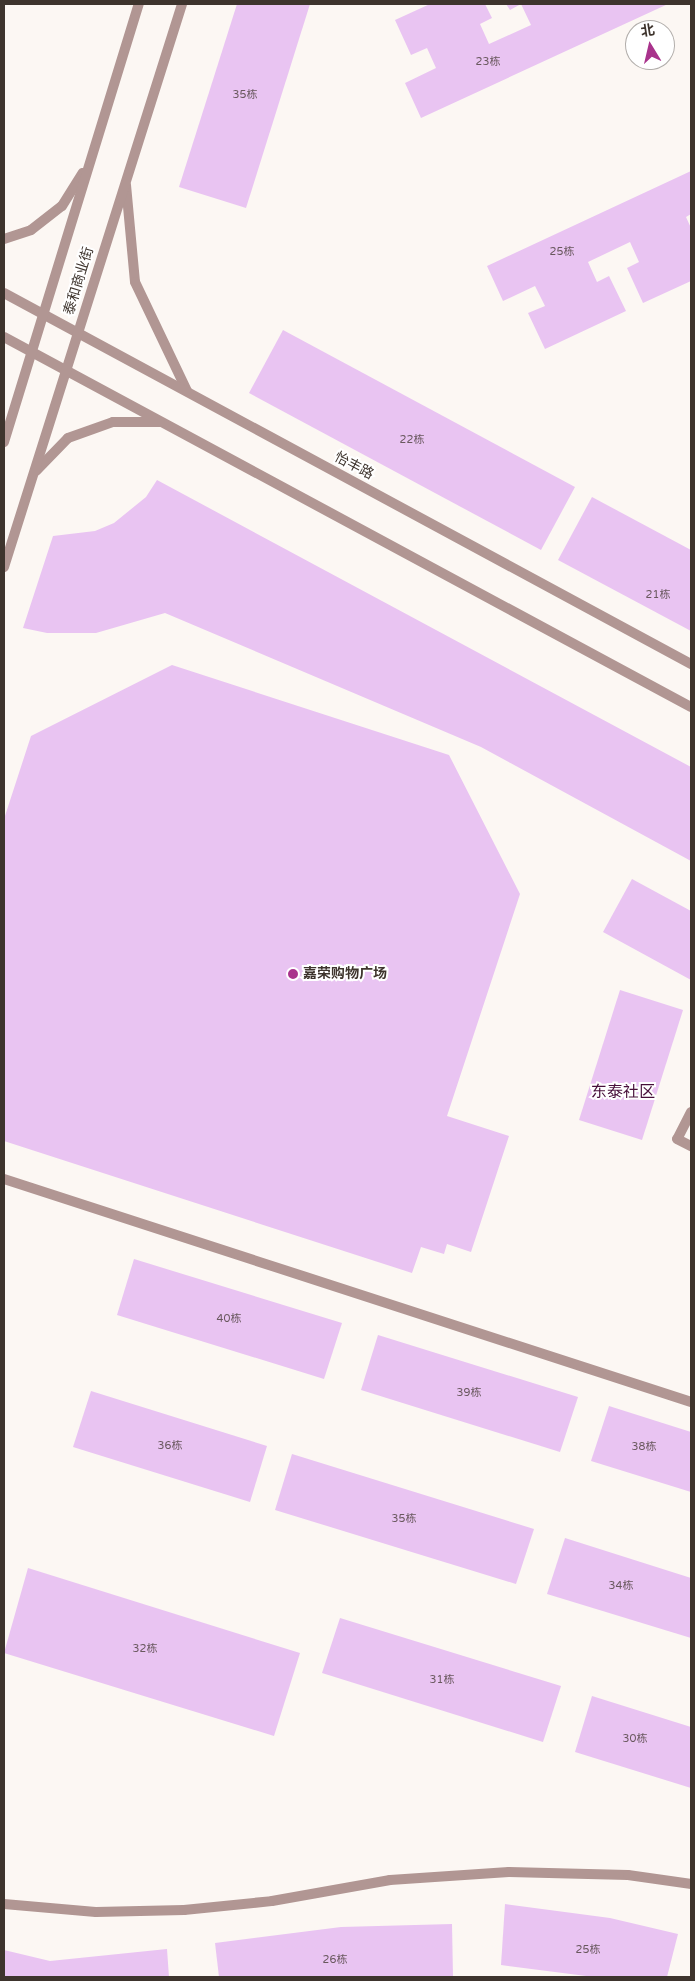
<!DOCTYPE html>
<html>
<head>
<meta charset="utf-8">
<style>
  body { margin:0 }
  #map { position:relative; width:695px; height:1981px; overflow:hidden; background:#fcf7f3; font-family:"Varela Round","Noto Sans SC",sans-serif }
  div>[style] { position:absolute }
  .building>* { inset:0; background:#e9c4f2 }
  .service>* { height:10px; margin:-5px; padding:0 5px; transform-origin:5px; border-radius:5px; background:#b19693 }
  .minor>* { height:10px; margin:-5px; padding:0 5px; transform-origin:5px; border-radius:5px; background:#b19693 }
  .tertiary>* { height:10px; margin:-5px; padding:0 5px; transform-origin:5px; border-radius:5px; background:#b19693 }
  .dots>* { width:14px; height:14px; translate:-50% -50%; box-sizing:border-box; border:2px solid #fff; border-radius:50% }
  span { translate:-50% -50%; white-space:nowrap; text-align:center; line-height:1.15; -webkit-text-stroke:4px #fff; paint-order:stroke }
  .number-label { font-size:11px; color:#69585e }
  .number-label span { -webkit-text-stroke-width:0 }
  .street-label { font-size:14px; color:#3e342d }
  .poi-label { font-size:14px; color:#3e342d; font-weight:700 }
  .left { translate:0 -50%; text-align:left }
  .quarter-label { font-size:16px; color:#470f3a }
  .frame { position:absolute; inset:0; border:5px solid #3e342d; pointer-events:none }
  .north { position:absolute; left:625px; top:20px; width:50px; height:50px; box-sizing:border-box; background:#fff; border:1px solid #b2aeab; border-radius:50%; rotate:351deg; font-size:14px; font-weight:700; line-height:20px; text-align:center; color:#3e342d }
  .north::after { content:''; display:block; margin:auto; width:18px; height:22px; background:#a9338c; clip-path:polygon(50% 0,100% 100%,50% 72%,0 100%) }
</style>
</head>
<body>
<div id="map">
  <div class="building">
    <i style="clip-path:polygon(237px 4px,310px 4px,246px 208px,179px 187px)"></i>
    <i style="clip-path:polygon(430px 4px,485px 4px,492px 18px,480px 24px,489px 44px,531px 25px,521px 4px,510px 10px,506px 4px,668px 4px,421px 118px,405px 83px,436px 68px,427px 48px,411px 55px,395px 20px)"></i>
    <i style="clip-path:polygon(691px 171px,691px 214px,686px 217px,691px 228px,691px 281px,643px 303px,627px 268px,639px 262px,630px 242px,588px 262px,597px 282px,609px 276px,626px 311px,545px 349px,528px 313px,545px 306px,535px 286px,503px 301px,487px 266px)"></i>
    <i style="clip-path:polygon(283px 330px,575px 487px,541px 550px,249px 393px)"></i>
    <i style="clip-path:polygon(157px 480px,691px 767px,691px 861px,481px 747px,165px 613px,96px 633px,47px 633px,23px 628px,53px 536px,95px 531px,114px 523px,146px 497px)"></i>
    <i style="clip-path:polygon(592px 497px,691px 550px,691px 631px,558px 560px)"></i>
    <i style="clip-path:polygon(172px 665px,449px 755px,520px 894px,447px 1116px,509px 1136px,471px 1252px,447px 1244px,444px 1254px,421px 1247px,412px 1273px,4px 1141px,4px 819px,31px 736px)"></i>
    <i style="clip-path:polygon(632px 879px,691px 911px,691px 980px,603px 932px)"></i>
    <i style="clip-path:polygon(620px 990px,683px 1010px,642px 1140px,579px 1120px)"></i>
    <i style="clip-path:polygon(134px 1259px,342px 1323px,324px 1379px,117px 1315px)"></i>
    <i style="clip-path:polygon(378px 1335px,578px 1397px,560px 1452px,361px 1390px)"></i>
    <i style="clip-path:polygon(91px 1391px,267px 1446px,250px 1502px,73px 1447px)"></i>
    <i style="clip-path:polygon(609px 1406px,691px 1432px,691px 1492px,591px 1461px)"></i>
    <i style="clip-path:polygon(292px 1454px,534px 1529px,516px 1584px,275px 1510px)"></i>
    <i style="clip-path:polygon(565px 1538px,691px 1578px,691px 1638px,547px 1594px)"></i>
    <i style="clip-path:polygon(28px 1568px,300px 1653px,274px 1736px,4px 1653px)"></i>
    <i style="clip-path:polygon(340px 1618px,561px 1686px,543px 1742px,322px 1673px)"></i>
    <i style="clip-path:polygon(592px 1696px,691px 1727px,691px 1788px,575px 1752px)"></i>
    <i style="clip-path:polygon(505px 1904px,610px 1918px,678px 1934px,667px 1977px,594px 1977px,501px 1965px)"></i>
    <i style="clip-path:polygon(452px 1924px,453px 1977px,219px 1977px,215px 1943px,341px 1927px)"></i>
    <i style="clip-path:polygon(167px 1949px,169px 1977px,4px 1977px,4px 1950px,50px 1961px)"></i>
  </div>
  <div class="service">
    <i style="left:4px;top:1904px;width:92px;rotate:5deg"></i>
    <i style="left:96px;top:1912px;width:88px;rotate:-1.3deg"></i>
    <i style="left:184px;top:1910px;width:88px;rotate:-5.8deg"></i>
    <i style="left:272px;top:1901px;width:120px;rotate:-10.1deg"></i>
    <i style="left:390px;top:1880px;width:119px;rotate:-3.8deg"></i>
    <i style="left:509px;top:1872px;width:119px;rotate:1.4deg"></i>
    <i style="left:628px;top:1875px;width:64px;rotate:8.1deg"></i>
  </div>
  <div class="minor">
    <i style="left:691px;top:1112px;width:30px;rotate:117deg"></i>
    <i style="left:677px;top:1139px;width:16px;rotate:27deg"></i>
    <i style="left:4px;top:1179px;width:722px;rotate:17.98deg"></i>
  </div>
  <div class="tertiary">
    <i style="left:126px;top:185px;width:97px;rotate:84.7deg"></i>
    <i style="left:135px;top:282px;width:121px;rotate:64.5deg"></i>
    <i style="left:4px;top:239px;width:28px;rotate:-18deg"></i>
    <i style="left:31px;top:230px;width:39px;rotate:-38deg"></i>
    <i style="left:62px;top:206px;width:39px;rotate:-58deg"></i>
    <i style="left:4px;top:293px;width:781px;rotate:28.37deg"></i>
    <i style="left:4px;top:337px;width:780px;rotate:28.31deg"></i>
    <i style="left:4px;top:442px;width:458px;rotate:-72.9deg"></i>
    <i style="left:36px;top:471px;width:46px;rotate:-45.9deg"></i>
    <i style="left:68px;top:438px;width:48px;rotate:-19.6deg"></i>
    <i style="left:113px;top:422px;width:47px"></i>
    <i style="left:4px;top:567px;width:590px;rotate:-72.45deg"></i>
  </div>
  <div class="dots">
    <i style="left:293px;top:974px;background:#a9338c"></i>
  </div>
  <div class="number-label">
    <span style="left:488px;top:62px">23栋</span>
    <span style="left:245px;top:95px">35栋</span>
    <span style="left:562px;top:252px">25栋</span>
    <span style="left:412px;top:440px">22栋</span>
    <span style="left:658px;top:595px">21栋</span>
    <span style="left:229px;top:1319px">40栋</span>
    <span style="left:469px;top:1393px">39栋</span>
    <span style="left:170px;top:1446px">36栋</span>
    <span style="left:644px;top:1447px">38栋</span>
    <span style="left:404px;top:1519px">35栋</span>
    <span style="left:621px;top:1586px">34栋</span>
    <span style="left:145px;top:1649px">32栋</span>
    <span style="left:442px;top:1680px">31栋</span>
    <span style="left:635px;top:1739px">30栋</span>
    <span style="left:588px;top:1950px">25栋</span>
    <span style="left:335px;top:1960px">26栋</span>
  </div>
  <div class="street-label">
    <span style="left:79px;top:281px;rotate:-73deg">泰和商业街</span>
    <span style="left:354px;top:466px;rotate:28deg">怡丰路</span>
  </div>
  <div class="poi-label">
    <span class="left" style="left:303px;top:974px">嘉荣购物广场</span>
  </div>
  <div class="quarter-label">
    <span style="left:623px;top:1092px">东泰社区</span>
  </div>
  <div class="frame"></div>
  <div class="north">北</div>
</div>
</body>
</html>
